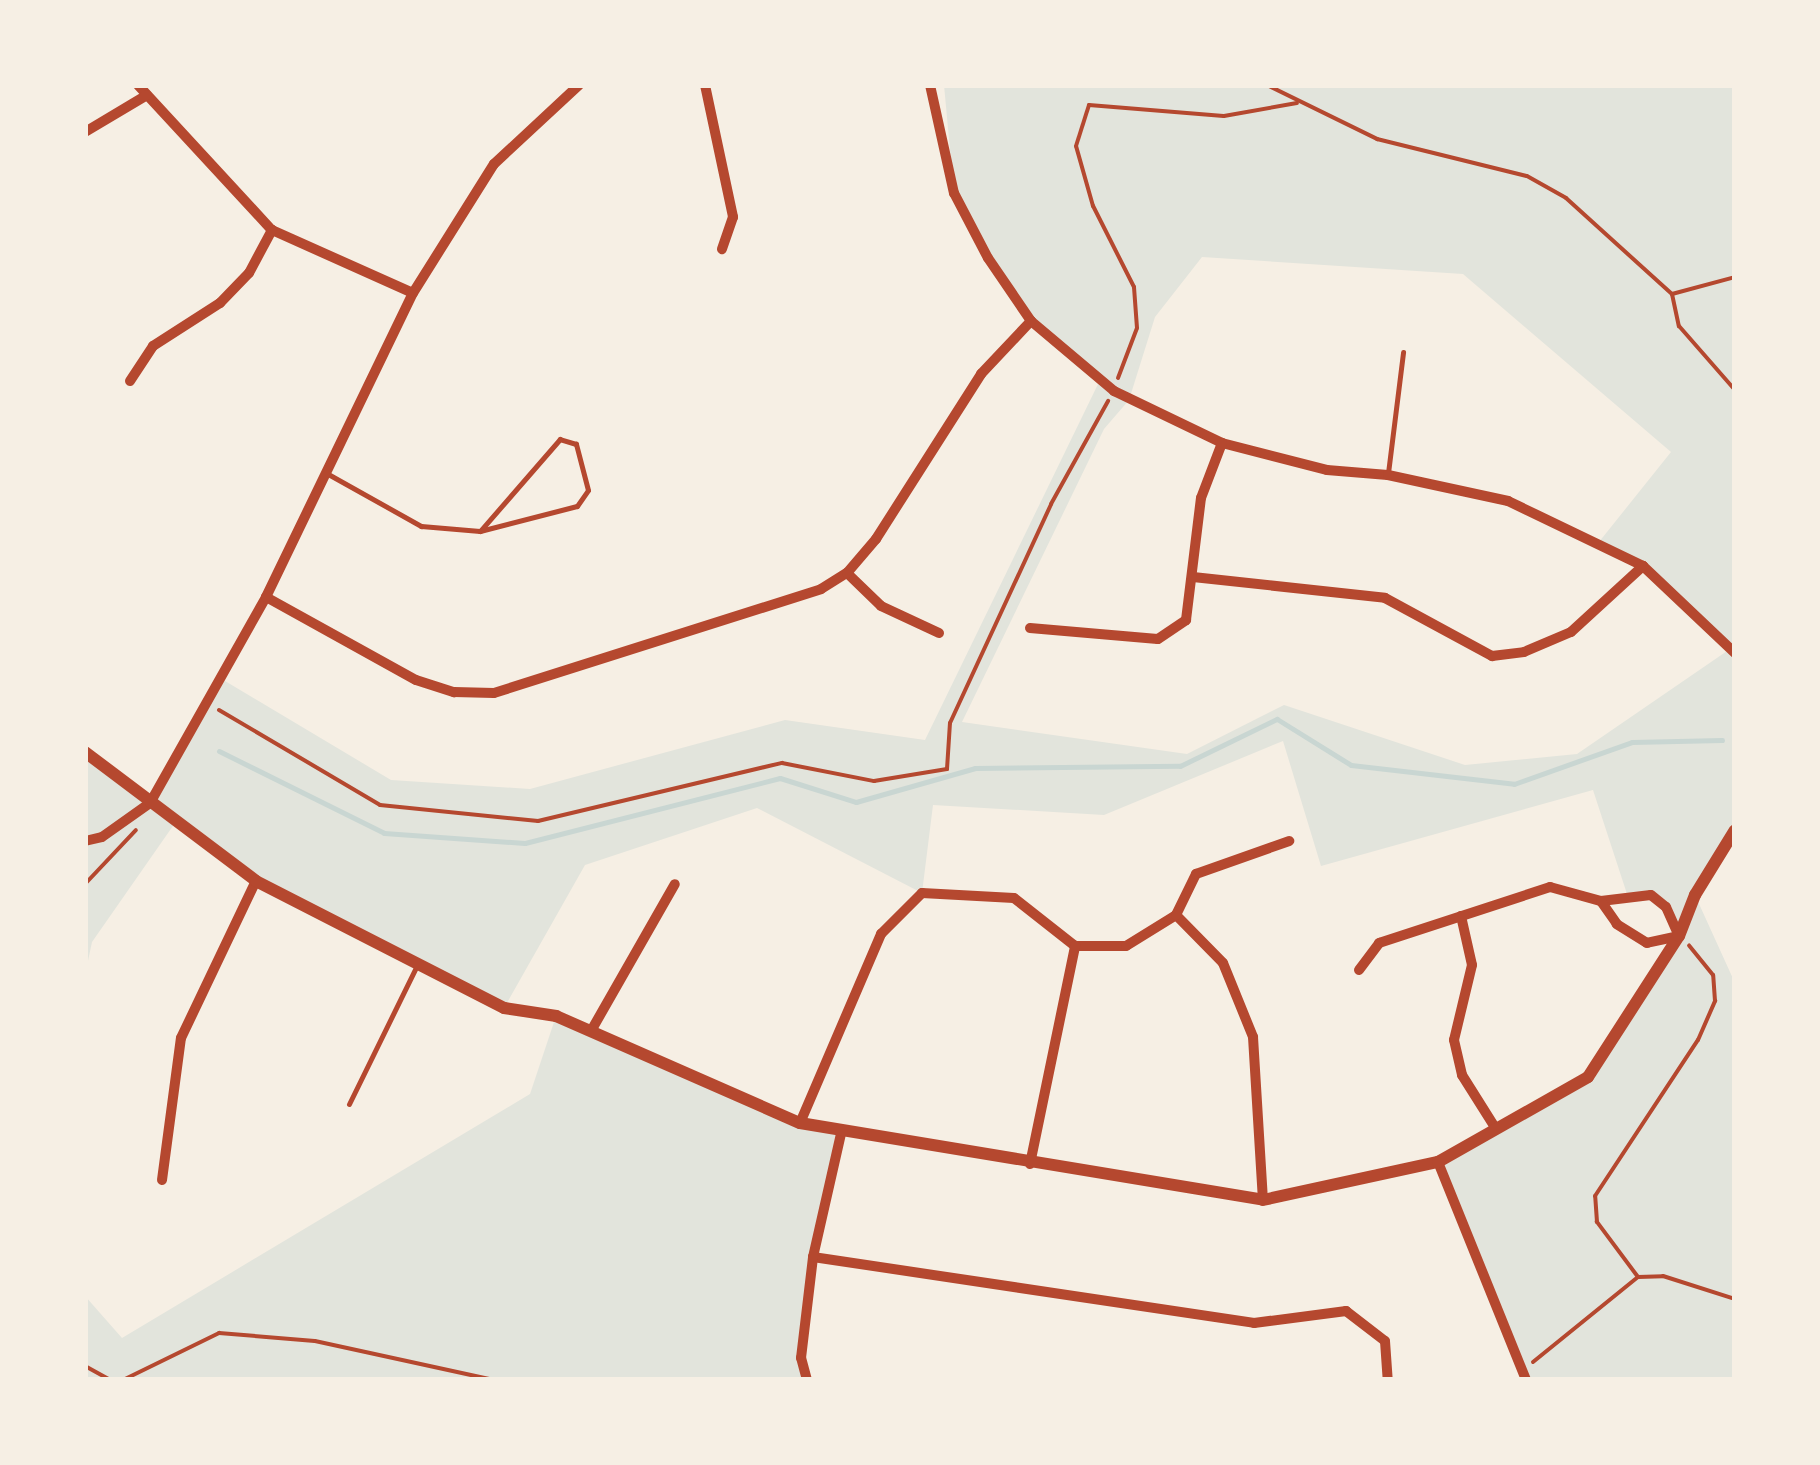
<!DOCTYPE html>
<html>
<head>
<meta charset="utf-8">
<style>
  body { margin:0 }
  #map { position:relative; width:1820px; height:1465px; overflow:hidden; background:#f6efe4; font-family:"Alegreya Sans",sans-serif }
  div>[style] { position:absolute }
  .green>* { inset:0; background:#e2e4dc }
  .stream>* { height:5px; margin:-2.5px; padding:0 2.5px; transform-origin:2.5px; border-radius:2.5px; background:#c9d6d2 }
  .path>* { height:4px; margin:-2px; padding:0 2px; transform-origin:2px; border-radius:2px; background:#b5482f }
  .service>* { height:5px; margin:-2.5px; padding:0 2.5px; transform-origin:2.5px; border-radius:2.5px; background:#b5482f }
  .minor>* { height:10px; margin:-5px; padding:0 5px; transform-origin:5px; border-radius:5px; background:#b5482f }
  .tertiary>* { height:12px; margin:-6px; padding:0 6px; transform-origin:6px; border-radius:6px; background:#b5482f }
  span { translate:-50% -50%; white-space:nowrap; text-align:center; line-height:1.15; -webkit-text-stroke:10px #f6efe4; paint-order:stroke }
  .frame { position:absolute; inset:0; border:88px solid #f6efe4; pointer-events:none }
</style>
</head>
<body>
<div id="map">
  <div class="green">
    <i style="clip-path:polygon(evenodd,944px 85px,1735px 85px,1735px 830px,1695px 895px,1735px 983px,1735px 1380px,1526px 1380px,1438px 1162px,1588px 1077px,1679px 937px,1666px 907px,1651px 895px,1627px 894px,1593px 790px,1321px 866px,1283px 741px,1104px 815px,933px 805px,922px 893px,757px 808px,585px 865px,504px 1008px,256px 881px,175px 823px,92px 942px,85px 975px,85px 752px,151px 803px,220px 678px,391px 780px,530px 789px,785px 720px,925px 740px,1100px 380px,1031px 321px,954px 193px,944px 85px,1202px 257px,1463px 274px,1671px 452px,1599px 542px,1643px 566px,1730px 649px,1577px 754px,1465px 765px,1284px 705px,1187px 754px,962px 722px,1104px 429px,1129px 400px,1155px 317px,1202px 257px)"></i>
    <i style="clip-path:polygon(556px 1016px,841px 1134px,813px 1257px,801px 1358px,807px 1380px,85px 1380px,85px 1296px,122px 1338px,530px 1094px)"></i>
  </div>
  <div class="stream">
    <i style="left:219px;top:751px;width:184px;rotate:26.4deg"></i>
    <i style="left:384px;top:833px;width:141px;rotate:4.1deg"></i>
    <i style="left:525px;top:843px;width:263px;rotate:-14.3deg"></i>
    <i style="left:780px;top:778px;width:80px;rotate:17.5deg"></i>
    <i style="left:856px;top:802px;width:124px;rotate:-15.9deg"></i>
    <i style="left:975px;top:768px;width:205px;rotate:-0.6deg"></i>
    <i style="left:1180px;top:766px;width:108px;rotate:-25.9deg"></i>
    <i style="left:1277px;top:719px;width:87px;rotate:31.9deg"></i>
    <i style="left:1351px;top:765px;width:164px;rotate:6.6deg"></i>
    <i style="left:1514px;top:784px;width:125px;rotate:-19.6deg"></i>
    <i style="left:1632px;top:742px;width:90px;rotate:-1.3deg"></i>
  </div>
  <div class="path">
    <i style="left:1267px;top:85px;width:123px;rotate:26.1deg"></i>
    <i style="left:1377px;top:139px;width:154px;rotate:13.9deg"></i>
    <i style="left:1527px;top:176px;width:45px;rotate:29.4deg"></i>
    <i style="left:1566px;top:198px;width:143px;rotate:42.2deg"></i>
    <i style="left:1672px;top:294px;width:65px;rotate:-15.1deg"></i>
    <i style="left:1672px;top:294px;width:33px;rotate:78deg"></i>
    <i style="left:1679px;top:326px;width:85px;rotate:48.8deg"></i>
    <i style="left:1118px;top:378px;width:53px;rotate:-69.2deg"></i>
    <i style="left:1137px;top:328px;width:41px;rotate:-94.2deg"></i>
    <i style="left:1134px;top:287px;width:91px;rotate:-116.8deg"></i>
    <i style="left:1093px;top:206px;width:62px;rotate:-105.8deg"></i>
    <i style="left:1076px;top:146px;width:43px;rotate:-72.4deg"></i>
    <i style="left:1089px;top:105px;width:135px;rotate:4.7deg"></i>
    <i style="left:1224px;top:116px;width:74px;rotate:-10.1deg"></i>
    <i style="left:219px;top:710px;width:187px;rotate:30.5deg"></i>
    <i style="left:380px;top:805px;width:159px;rotate:5.8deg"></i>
    <i style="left:538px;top:821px;width:251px;rotate:-13.4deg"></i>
    <i style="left:782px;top:763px;width:94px;rotate:11.1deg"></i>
    <i style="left:874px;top:781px;width:74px;rotate:-9.3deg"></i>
    <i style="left:947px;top:769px;width:46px;rotate:-86.3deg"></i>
    <i style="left:950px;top:723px;width:241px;rotate:-65.2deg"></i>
    <i style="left:1051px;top:504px;width:118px;rotate:-61deg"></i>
    <i style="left:85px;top:884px;width:74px;rotate:-46.6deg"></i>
    <i style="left:1638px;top:1277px;width:69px;rotate:-126.7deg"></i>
    <i style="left:1597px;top:1222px;width:26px;rotate:-94deg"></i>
    <i style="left:1595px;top:1196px;width:187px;rotate:-56.6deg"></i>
    <i style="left:1698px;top:1040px;width:43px;rotate:-66.4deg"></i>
    <i style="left:1715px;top:1001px;width:26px;rotate:-94deg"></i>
    <i style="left:1713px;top:975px;width:38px;rotate:-129deg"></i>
    <i style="left:1533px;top:1362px;width:135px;rotate:-39deg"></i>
    <i style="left:1638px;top:1277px;width:25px;rotate:-2deg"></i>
    <i style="left:1663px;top:1276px;width:76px;rotate:17.7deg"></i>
    <i style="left:85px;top:1366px;width:29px;rotate:29deg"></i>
    <i style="left:123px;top:1380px;width:107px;rotate:-26.1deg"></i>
    <i style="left:219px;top:1333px;width:96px;rotate:4.8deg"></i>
    <i style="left:315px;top:1341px;width:183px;rotate:12.3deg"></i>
  </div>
  <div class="service">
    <i style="left:1388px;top:473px;width:122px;rotate:-82.9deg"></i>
    <i style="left:328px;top:474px;width:107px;rotate:29.2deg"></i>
    <i style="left:421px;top:526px;width:59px;rotate:4.8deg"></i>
    <i style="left:480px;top:531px;width:100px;rotate:-14.5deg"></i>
    <i style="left:577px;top:506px;width:19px;rotate:-55deg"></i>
    <i style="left:588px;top:490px;width:48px;rotate:-104.6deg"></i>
    <i style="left:576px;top:444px;width:17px;rotate:-163deg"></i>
    <i style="left:560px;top:439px;width:122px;rotate:131deg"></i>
    <i style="left:349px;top:1104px;width:153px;rotate:-63.9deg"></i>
  </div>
  <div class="minor">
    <i style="left:138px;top:85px;width:197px;rotate:47.3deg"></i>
    <i style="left:272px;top:230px;width:154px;rotate:24.1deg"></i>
    <i style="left:705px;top:85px;width:135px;rotate:78deg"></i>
    <i style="left:733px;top:217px;width:34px;rotate:109deg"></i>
    <i style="left:930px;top:85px;width:111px;rotate:77.5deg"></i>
    <i style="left:954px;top:193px;width:73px;rotate:62.4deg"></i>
    <i style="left:988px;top:258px;width:76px;rotate:55.7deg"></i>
    <i style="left:1031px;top:321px;width:109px;rotate:40.1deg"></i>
    <i style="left:1114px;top:391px;width:120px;rotate:25.7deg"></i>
    <i style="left:1222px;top:443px;width:108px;rotate:14.4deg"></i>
    <i style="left:1327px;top:470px;width:61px;rotate:4.7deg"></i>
    <i style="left:1388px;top:475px;width:123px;rotate:12.2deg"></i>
    <i style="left:1508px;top:501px;width:150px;rotate:25.7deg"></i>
    <i style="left:1643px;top:566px;width:127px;rotate:43.4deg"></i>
    <i style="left:85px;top:132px;width:72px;rotate:-30.8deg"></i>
    <i style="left:130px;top:381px;width:42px;rotate:-56.7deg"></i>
    <i style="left:153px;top:346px;width:80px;rotate:-32.7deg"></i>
    <i style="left:220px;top:303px;width:42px;rotate:-46deg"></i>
    <i style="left:249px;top:273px;width:49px;rotate:-61.9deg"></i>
    <i style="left:847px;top:573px;width:47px;rotate:44.1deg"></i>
    <i style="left:881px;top:606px;width:64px;rotate:25deg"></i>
    <i style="left:1193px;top:577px;width:193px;rotate:6.2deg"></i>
    <i style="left:1385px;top:598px;width:122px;rotate:28.5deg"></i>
    <i style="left:1492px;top:656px;width:32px;rotate:-7deg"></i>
    <i style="left:1524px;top:652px;width:51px;rotate:-23.1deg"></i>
    <i style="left:1571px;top:632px;width:98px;rotate:-42.5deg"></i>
    <i style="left:266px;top:597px;width:171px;rotate:29deg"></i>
    <i style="left:416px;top:680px;width:40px;rotate:18deg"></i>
    <i style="left:454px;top:692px;width:40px;rotate:1.4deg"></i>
    <i style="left:494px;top:693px;width:343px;rotate:-17.6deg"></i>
    <i style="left:821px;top:589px;width:31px;rotate:-32deg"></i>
    <i style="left:847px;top:573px;width:45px;rotate:-49.5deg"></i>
    <i style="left:876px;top:539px;width:196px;rotate:-57.5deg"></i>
    <i style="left:981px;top:374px;width:73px;rotate:-46.7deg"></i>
    <i style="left:1030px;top:628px;width:128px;rotate:4.9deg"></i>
    <i style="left:1158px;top:639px;width:34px;rotate:-34deg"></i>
    <i style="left:1186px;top:620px;width:123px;rotate:-83deg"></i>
    <i style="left:1201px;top:498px;width:59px;rotate:-69.1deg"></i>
    <i style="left:85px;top:841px;width:17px;rotate:-13deg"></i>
    <i style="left:102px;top:837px;width:59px;rotate:-35.3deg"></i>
    <i style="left:150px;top:803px;width:236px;rotate:-60.6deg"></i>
    <i style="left:266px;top:597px;width:338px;rotate:-64.2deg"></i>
    <i style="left:413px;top:293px;width:152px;rotate:-57.9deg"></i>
    <i style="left:494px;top:164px;width:116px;rotate:-42.9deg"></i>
    <i style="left:1176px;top:915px;width:67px;rotate:45.6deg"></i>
    <i style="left:1223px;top:963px;width:80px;rotate:67.9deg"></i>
    <i style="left:1253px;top:1037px;width:163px;rotate:86.5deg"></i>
    <i style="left:1461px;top:916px;width:50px;rotate:77.3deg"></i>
    <i style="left:1472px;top:965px;width:77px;rotate:103.5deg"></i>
    <i style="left:1454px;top:1040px;width:36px;rotate:77deg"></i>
    <i style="left:1462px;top:1075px;width:64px;rotate:57.8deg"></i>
    <i style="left:1359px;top:970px;width:34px;rotate:-53deg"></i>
    <i style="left:1379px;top:943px;width:180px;rotate:-18.1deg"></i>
    <i style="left:1550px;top:887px;width:53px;rotate:15.4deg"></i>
    <i style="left:1601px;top:901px;width:50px;rotate:-6.8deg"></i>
    <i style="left:1651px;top:895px;width:19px;rotate:39deg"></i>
    <i style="left:1666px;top:907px;width:32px;rotate:66deg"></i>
    <i style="left:1679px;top:936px;width:33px;rotate:168deg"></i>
    <i style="left:1647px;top:943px;width:36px;rotate:-148deg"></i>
    <i style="left:1617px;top:924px;width:28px;rotate:-125deg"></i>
    <i style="left:591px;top:1031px;width:169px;rotate:-60.3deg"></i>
    <i style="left:800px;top:1123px;width:206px;rotate:-66.8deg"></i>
    <i style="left:881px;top:934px;width:58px;rotate:-45deg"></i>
    <i style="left:922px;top:893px;width:92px;rotate:3.1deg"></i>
    <i style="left:1014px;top:898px;width:78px;rotate:38.2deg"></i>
    <i style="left:1075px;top:946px;width:51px"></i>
    <i style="left:1126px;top:946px;width:59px;rotate:-31.8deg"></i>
    <i style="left:1176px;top:915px;width:46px;rotate:-64deg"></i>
    <i style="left:1196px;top:874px;width:99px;rotate:-19.5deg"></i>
    <i style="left:1438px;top:1162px;width:235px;rotate:68deg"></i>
    <i style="left:1030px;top:1164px;width:223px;rotate:-78.3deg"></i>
    <i style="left:162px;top:1180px;width:143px;rotate:-82.4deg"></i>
    <i style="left:181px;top:1038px;width:174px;rotate:-64.5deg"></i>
    <i style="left:813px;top:1257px;width:446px;rotate:8.5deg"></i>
    <i style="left:1254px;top:1323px;width:93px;rotate:-7.4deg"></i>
    <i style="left:1346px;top:1311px;width:49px;rotate:37.6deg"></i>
    <i style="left:1385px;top:1341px;width:39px;rotate:86deg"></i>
    <i style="left:807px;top:1380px;width:23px;rotate:-105deg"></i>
    <i style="left:801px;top:1358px;width:102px;rotate:-83.2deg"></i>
    <i style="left:813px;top:1257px;width:126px;rotate:-77.2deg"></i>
  </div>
  <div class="tertiary">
    <i style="left:85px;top:752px;width:214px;rotate:37deg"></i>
    <i style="left:256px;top:881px;width:279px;rotate:27.1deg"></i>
    <i style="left:504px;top:1008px;width:53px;rotate:8.7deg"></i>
    <i style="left:556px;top:1016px;width:266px;rotate:23.7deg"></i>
    <i style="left:800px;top:1123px;width:469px;rotate:9.4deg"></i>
    <i style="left:1263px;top:1200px;width:179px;rotate:-12.3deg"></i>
    <i style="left:1438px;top:1162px;width:172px;rotate:-29.5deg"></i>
    <i style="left:1588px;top:1077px;width:168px;rotate:-57.2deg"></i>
    <i style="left:1679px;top:936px;width:44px;rotate:-68.7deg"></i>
    <i style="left:1695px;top:895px;width:76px;rotate:-58.4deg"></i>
  </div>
  <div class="frame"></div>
</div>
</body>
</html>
